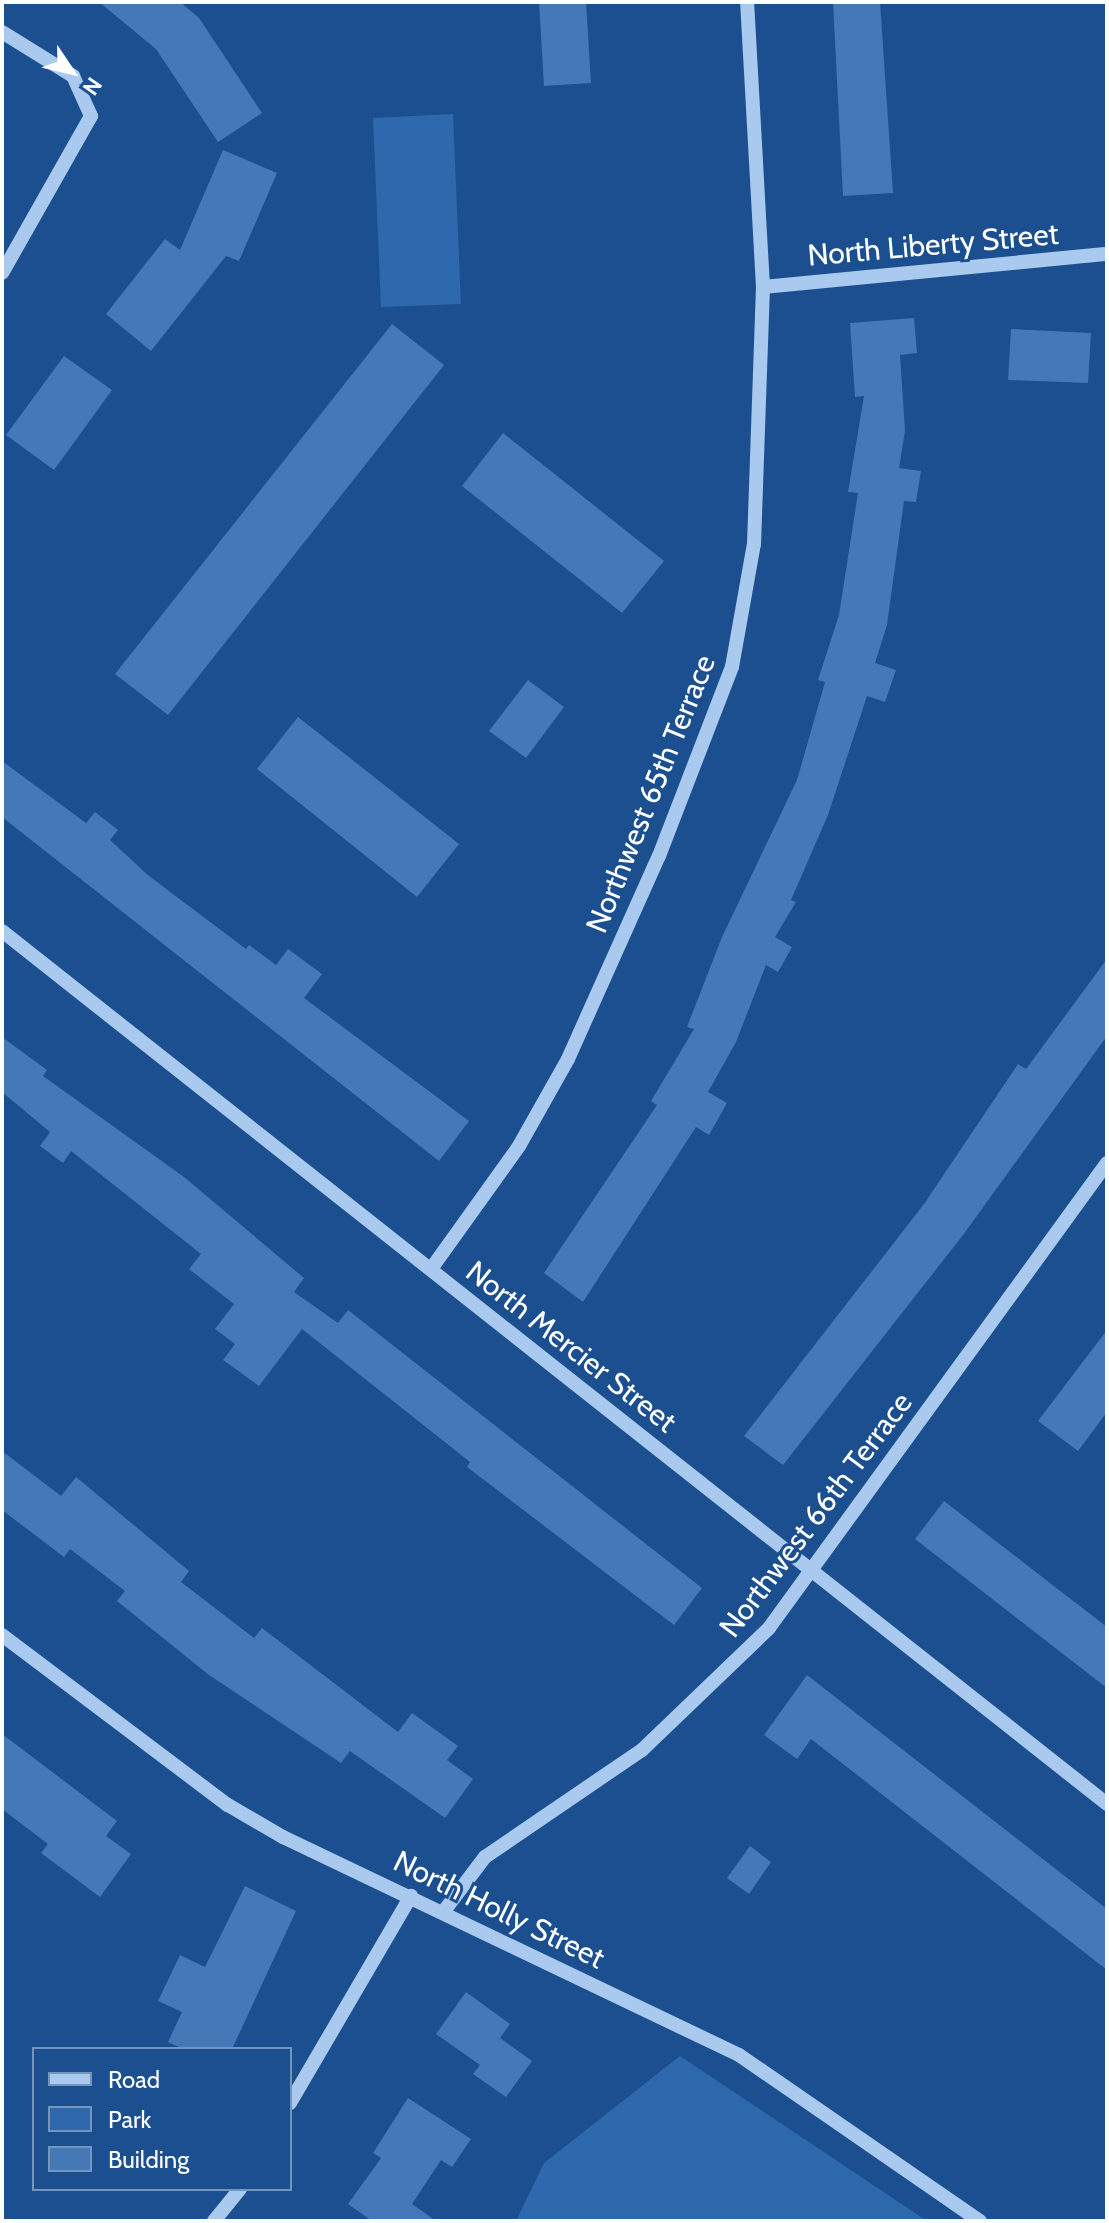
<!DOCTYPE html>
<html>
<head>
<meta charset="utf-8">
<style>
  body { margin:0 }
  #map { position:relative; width:1109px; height:2223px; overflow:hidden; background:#1b4f8f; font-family:Cabin,sans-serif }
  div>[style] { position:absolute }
  .green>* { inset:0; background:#2e69ad }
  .building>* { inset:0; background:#4478b7 }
  .minor>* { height:14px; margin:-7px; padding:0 7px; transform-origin:7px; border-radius:7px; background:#a9c9ee }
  span { translate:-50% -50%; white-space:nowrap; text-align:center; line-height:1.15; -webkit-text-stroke:6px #1b4f8f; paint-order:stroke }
  .street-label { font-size:30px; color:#fff }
  .frame { position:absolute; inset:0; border:4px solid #fff; pointer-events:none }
  .legend { position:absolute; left:32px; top:2047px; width:260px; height:144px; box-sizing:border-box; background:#1b4f8f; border:2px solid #7695bc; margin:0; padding:10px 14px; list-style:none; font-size:24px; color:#fff }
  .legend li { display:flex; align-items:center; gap:16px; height:40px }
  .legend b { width:40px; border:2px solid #7695bc }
  .north { position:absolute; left:32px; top:32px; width:80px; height:80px; -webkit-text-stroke:6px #1b4f8f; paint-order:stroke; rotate:125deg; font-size:22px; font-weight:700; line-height:32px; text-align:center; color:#fff }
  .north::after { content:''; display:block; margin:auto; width:28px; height:36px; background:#fff; clip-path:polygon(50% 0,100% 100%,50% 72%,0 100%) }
</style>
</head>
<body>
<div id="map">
  <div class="green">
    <i style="clip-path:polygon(453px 114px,461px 304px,381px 307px,373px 118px)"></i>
    <i style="clip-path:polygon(680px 2056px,927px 2221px,516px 2221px,544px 2163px)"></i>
  </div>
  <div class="building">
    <i style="clip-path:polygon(99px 2px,180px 2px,199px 18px,262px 113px,218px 142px,156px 49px)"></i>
    <i style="clip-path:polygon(539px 2px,586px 2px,591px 83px,544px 86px)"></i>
    <i style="clip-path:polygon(833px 2px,880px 2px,893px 193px,843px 196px)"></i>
    <i style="clip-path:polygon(223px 150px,277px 173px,239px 261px,226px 256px,151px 351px,106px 314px,165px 239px,180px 250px)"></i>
    <i style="clip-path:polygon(914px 318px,917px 353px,900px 355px,905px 431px,899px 468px,921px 471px,916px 502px,904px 501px,887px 625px,875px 663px,896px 670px,885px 702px,867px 696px,828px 815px,791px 900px,796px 902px,775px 937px,792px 947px,778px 972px,766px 965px,736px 1042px,708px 1092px,727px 1103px,709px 1135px,696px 1127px,583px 1302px,544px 1273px,657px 1105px,651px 1101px,694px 1029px,687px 1027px,722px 937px,797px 780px,825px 682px,818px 680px,839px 615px,858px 493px,848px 492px,864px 396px,855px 397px,850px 323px)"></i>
    <i style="clip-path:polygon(392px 324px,444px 365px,168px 715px,115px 674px)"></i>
    <i style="clip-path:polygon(1011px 329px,1091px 333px,1088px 383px,1008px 380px)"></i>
    <i style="clip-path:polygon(64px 356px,112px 390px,54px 470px,6px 435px)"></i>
    <i style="clip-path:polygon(503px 433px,664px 561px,622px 613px,462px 486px)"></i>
    <i style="clip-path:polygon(528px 680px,564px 707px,526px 758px,489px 731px)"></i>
    <i style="clip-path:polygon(298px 717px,459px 844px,417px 897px,257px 769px)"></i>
    <i style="clip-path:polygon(2px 761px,86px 823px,95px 812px,118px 830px,110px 840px,149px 876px,246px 949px,249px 945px,276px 965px,288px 949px,322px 974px,304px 998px,469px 1121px,439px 1161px,2px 817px)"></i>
    <i style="clip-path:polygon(1107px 959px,1107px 1036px,963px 1235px,783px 1465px,744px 1436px,924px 1204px,1018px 1064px,1026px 1069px)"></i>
    <i style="clip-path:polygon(2px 1037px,47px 1070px,43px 1076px,184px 1177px,304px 1278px,294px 1292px,338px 1323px,348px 1310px,702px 1588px,674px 1625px,467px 1467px,470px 1462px,302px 1329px,259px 1386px,223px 1360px,235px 1344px,215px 1329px,234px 1304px,189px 1269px,201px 1254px,71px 1151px,63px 1163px,40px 1146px,50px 1132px,2px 1092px)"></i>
    <i style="clip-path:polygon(1107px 1330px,1107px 1412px,1078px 1451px,1038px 1421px)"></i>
    <i style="clip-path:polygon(2px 1451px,61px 1496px,76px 1477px,189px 1571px,181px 1582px,254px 1638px,262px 1628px,398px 1732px,412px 1713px,458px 1746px,447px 1760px,473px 1779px,445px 1818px,350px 1751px,341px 1763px,209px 1675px,117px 1601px,125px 1591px,70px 1549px,64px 1557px,2px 1510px)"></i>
    <i style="clip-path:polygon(944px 1501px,1107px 1627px,1107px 1688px,915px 1539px)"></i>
    <i style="clip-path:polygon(807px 1675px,1107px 1909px,1107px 1970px,811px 1739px,797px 1759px,764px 1735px)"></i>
    <i style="clip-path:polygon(2px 1734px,117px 1821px,106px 1836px,131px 1854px,100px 1897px,41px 1853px,48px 1844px,2px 1809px)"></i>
    <i style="clip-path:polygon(750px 1846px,771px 1862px,749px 1894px,727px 1878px)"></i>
    <i style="clip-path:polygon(245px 1886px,296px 1911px,232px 2049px,183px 2049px,168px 2042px,182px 2012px,158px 2001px,180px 1955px,205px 1967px)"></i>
    <i style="clip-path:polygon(466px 1992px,510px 2024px,500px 2038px,532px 2061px,506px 2097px,473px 2074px,480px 2065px,436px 2034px)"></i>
    <i style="clip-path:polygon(408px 2098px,471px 2139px,452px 2167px,441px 2160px,412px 2204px,436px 2221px,372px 2221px,348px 2204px,381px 2158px,373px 2153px)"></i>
  </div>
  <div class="minor">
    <i style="left:2px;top:32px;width:84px;rotate:31.8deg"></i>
    <i style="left:73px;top:76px;width:44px;rotate:65.8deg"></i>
    <i style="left:91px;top:116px;width:180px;rotate:119.5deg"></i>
    <i style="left:763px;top:287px;width:346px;rotate:-5.5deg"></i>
    <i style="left:2px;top:931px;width:1408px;rotate:38.31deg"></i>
    <i style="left:431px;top:1269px;width:151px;rotate:-54.4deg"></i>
    <i style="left:519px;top:1146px;width:100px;rotate:-60.6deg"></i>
    <i style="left:568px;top:1059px;width:222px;rotate:-65.9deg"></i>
    <i style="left:659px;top:856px;width:203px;rotate:-68.9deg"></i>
    <i style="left:732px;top:667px;width:125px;rotate:-79.9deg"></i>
    <i style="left:754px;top:544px;width:257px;rotate:-88deg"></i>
    <i style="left:763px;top:287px;width:285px;rotate:-93.2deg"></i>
    <i style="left:2px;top:1635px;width:283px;rotate:37deg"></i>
    <i style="left:228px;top:1805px;width:64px;rotate:30.2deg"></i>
    <i style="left:283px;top:1837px;width:505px;rotate:25.55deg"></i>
    <i style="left:739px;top:2055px;width:293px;rotate:34.6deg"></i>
    <i style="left:444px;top:1911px;width:68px;rotate:-52.8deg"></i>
    <i style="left:485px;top:1857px;width:190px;rotate:-34.3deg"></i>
    <i style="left:642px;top:1750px;width:176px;rotate:-43.8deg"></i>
    <i style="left:769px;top:1628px;width:575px;rotate:-53.99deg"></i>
    <i style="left:290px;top:2103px;width:240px;rotate:-59.7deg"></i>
    <i style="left:214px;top:2221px;width:41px;rotate:-50.9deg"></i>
  </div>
  <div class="street-label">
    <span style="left:933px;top:245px;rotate:-5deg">North Liberty Street</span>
    <span style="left:651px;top:794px;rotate:-68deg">Northwest 65th Terrace</span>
    <span style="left:571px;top:1347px;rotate:38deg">North Mercier Street</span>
    <span style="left:816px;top:1515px;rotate:-53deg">Northwest 66th Terrace</span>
    <span style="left:499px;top:1910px;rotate:26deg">North Holly Street</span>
  </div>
  <div class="frame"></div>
  <ul class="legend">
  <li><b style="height:10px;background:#a9c9ee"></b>Road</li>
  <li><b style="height:22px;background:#2e69ad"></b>Park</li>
  <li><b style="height:22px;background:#4478b7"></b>Building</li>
  </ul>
  <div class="north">N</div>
</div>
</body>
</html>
